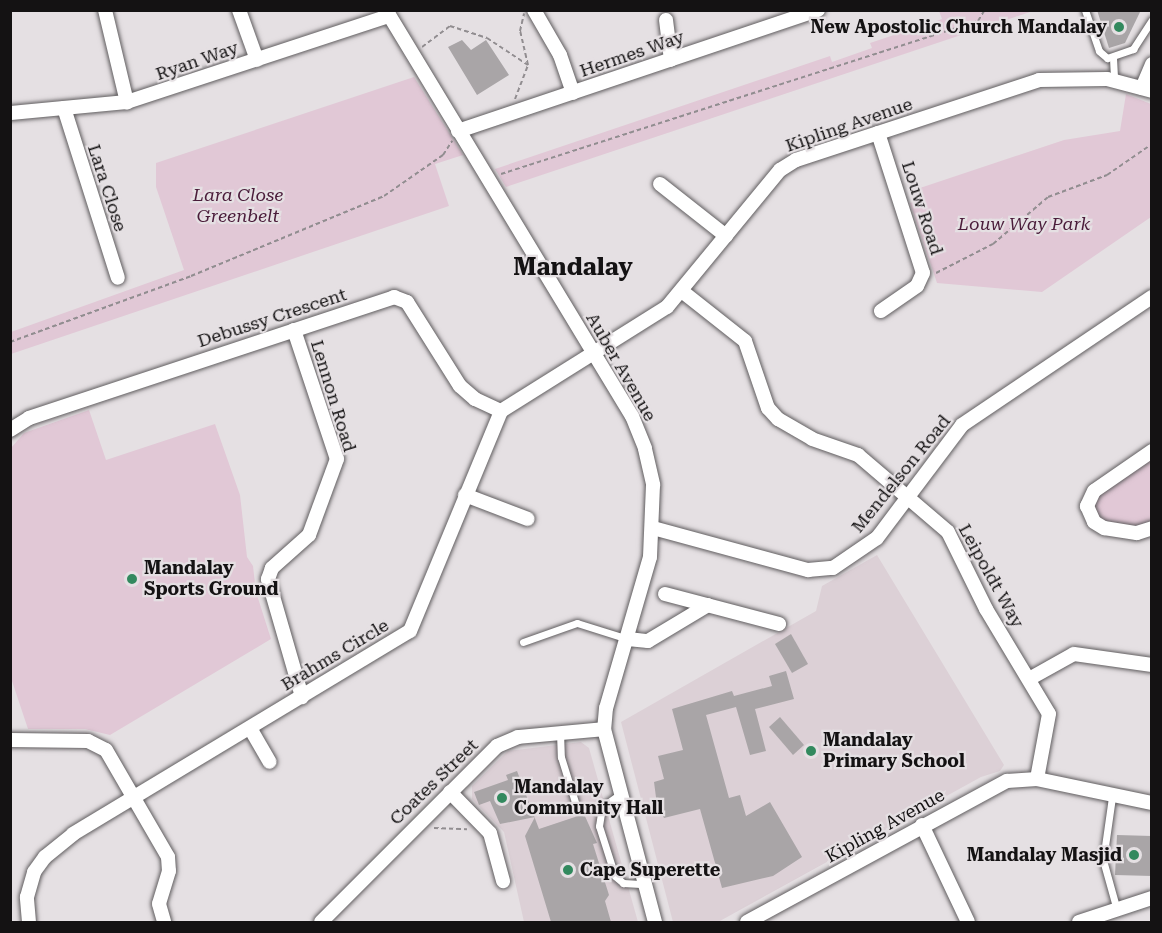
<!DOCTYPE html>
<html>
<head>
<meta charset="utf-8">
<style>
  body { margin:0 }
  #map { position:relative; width:1162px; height:933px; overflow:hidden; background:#e5e0e3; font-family:"Roboto Serif",serif }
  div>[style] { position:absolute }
  .built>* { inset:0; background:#dcd0d6 }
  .green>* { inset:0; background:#e1c8d6 }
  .building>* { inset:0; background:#a9a5a7 }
  .path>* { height:2px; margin-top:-1px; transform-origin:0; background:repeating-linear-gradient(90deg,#918d90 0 4.5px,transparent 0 7.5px) }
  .roads { filter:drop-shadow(0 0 2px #605d5f) drop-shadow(0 0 2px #605d5f) }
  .service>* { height:7px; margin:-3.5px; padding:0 3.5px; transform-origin:3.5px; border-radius:3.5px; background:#fff }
  .minor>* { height:14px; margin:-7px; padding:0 7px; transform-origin:7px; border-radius:7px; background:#fff }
  .dots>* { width:16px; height:16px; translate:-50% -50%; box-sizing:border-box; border:3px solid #e5e0e3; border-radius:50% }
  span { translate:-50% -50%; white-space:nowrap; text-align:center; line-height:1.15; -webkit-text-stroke:4.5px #e5e0e3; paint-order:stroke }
  .poi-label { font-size:18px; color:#141213; font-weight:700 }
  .right { translate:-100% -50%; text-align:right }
  .left { translate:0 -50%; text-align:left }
  .street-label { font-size:18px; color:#141213 }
  .park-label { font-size:18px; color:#4a1c3a; font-style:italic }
  .district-label { font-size:24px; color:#141213; font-weight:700 }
  .frame { position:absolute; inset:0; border:12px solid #141213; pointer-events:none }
</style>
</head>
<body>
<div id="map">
  <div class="built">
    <i style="clip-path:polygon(877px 555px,1004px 765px,1000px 771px,981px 777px,718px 922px,673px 922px,621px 722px,816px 611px,822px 586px)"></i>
    <i style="clip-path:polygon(581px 742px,589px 748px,638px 922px,524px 922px,504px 832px,472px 799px,472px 786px,508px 751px)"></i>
  </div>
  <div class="green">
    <i style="clip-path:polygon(939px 11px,1033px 11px,506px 187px,495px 169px,830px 56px,832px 62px,872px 48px,870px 43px,942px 19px)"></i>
    <i style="clip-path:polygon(414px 77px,463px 155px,435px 164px,449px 206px,11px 354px,11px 332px,184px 270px,156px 187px,156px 163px)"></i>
    <i style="clip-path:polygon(1126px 94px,1151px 104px,1151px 217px,1042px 292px,937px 283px,910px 203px,917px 201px,914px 190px,1064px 140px,1120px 131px)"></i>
    <i style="clip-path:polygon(89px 410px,106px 460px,215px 424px,240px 495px,247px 557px,253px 566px,256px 592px,271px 639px,110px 735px,85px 729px,28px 729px,11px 678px,11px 448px,24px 433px)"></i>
    <i style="clip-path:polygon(1151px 458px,1151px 522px,1138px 528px,1099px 520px,1092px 505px,1094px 498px)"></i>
  </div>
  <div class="building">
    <i style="clip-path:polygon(1097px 10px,1141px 10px,1125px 43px,1109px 48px)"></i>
    <i style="clip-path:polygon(462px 40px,471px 50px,486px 40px,509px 75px,477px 95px,448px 47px)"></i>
    <i style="clip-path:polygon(791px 634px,808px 664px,792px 673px,775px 644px)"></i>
    <i style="clip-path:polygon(786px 671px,794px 699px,755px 709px,766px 751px,750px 755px,736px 707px,706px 715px,729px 798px,740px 795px,746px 816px,770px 802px,802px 857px,773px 876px,722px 888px,700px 809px,664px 818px,657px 805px,654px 782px,664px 779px,658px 756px,683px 750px,672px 709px,732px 691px,734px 696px,772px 686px,769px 676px)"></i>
    <i style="clip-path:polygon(780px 717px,804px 745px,793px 755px,769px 727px)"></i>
    <i style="clip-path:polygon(517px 771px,539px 829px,584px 814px,597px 843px,593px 844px,609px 895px,605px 901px,611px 922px,551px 922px,525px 836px,535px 817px,500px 824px,490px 801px,479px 805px,474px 792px,508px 780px,506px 775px)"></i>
    <i style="clip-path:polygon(1117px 835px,1152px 836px,1152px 876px,1115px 875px)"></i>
  </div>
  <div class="path">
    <i style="left:422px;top:47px;width:35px;rotate:-37deg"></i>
    <i style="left:450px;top:26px;width:39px;rotate:18deg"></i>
    <i style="left:487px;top:38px;width:49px;rotate:33.4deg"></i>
    <i style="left:515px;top:99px;width:36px;rotate:-69deg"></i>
    <i style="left:528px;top:65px;width:35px;rotate:-103deg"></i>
    <i style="left:520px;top:31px;width:18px;rotate:-77deg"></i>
    <i style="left:501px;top:174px;width:501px;rotate:-17.78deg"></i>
    <i style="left:978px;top:21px;width:12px;rotate:-59deg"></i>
    <i style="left:936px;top:273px;width:64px;rotate:-27deg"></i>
    <i style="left:993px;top:244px;width:72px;rotate:-40.5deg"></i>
    <i style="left:1048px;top:197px;width:63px;rotate:-20.4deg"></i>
    <i style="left:1107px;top:175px;width:55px;rotate:-34.6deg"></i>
    <i style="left:10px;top:342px;width:193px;rotate:-20deg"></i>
    <i style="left:191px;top:276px;width:209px;rotate:-22.5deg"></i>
    <i style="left:384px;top:196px;width:72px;rotate:-34.8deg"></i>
    <i style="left:443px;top:155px;width:17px;rotate:-57deg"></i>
    <i style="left:434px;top:828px;width:33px;rotate:2deg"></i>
  </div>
  <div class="roads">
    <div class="service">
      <i style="left:1085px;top:10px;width:43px;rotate:71.1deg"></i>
      <i style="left:1099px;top:51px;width:11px;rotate:41deg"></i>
      <i style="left:1107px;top:58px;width:28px;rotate:-19deg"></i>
      <i style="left:1133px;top:49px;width:35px;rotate:-57deg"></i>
      <i style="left:1113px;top:58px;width:22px;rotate:87deg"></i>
      <i style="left:523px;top:642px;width:57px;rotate:-19.4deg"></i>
      <i style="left:577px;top:623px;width:53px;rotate:17.4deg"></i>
      <i style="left:560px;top:732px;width:25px;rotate:88deg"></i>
      <i style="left:561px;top:757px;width:47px;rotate:72.7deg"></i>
      <i style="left:620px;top:794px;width:22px;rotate:144deg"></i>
      <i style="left:602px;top:807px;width:19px;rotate:99deg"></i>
      <i style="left:599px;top:826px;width:52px;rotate:72.3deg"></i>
      <i style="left:615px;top:876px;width:11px;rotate:41deg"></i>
      <i style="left:623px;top:883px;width:22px;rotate:3deg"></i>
      <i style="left:1112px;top:797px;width:64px;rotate:98.1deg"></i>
      <i style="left:1103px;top:860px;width:52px;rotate:74.4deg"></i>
    </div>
    <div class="minor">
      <i style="left:105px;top:10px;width:95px;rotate:76.6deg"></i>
      <i style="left:239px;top:10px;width:53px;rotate:70.2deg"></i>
      <i style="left:386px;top:10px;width:475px;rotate:58.8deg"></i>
      <i style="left:632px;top:416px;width:35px;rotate:68deg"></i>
      <i style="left:645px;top:449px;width:37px;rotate:77deg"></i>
      <i style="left:653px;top:485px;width:72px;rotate:92.4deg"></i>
      <i style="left:650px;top:557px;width:157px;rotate:106.2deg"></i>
      <i style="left:606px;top:708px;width:21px;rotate:95deg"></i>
      <i style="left:604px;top:729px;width:200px;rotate:75.2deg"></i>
      <i style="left:534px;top:10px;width:52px;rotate:60deg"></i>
      <i style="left:560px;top:55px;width:40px;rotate:71.1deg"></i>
      <i style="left:666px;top:20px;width:40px;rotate:82.9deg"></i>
      <i style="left:1142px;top:88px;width:26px;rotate:-67deg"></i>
      <i style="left:64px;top:108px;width:178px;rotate:72.4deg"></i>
      <i style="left:10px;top:113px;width:118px;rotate:-5.4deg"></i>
      <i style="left:127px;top:102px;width:276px;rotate:-18.2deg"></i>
      <i style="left:458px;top:131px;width:380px;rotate:-18.6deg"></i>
      <i style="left:878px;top:133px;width:147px;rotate:72.2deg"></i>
      <i style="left:923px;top:273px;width:14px;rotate:115deg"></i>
      <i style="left:917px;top:286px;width:44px;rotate:145.2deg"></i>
      <i style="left:660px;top:184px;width:84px;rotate:38.2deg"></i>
      <i style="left:683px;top:292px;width:79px;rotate:38.3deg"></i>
      <i style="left:745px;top:341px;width:71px;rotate:71.1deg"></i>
      <i style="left:768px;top:408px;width:15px;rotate:48deg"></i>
      <i style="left:778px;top:419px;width:39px;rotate:30deg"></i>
      <i style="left:812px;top:439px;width:49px;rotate:19.2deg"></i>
      <i style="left:858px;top:455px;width:118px;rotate:40.5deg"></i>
      <i style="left:948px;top:532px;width:86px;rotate:63.7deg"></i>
      <i style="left:986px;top:609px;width:122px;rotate:59deg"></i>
      <i style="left:1049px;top:714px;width:66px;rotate:100.5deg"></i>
      <i style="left:294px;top:330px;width:136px;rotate:71.6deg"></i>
      <i style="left:337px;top:459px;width:81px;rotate:110.2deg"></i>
      <i style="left:309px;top:535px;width:50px;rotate:138.3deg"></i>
      <i style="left:272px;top:568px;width:12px;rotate:110deg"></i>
      <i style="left:268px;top:579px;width:123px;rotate:73.9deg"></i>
      <i style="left:10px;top:430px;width:22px;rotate:-32deg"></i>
      <i style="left:29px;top:418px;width:385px;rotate:-18.3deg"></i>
      <i style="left:394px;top:297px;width:14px;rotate:21deg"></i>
      <i style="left:407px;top:302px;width:99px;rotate:57.8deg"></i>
      <i style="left:460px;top:386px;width:20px;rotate:41deg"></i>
      <i style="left:475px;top:399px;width:29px;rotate:25deg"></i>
      <i style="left:1152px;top:451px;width:70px;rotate:145.4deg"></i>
      <i style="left:1094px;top:491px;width:17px;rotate:115deg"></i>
      <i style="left:1087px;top:506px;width:17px;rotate:66deg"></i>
      <i style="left:1094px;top:522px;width:12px;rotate:31deg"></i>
      <i style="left:1104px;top:528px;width:33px;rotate:9deg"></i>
      <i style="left:1137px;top:533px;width:16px;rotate:-18deg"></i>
      <i style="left:465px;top:495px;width:67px;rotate:20.9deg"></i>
      <i style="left:653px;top:528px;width:161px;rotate:15.2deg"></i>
      <i style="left:808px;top:570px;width:25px;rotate:-5deg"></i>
      <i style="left:833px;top:568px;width:53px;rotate:-34.3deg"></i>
      <i style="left:877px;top:538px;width:141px;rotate:-53deg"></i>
      <i style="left:962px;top:425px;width:229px;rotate:-34deg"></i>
      <i style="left:665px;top:594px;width:118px;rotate:14.7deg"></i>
      <i style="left:628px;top:639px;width:20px;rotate:6deg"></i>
      <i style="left:648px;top:641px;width:70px;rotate:-31deg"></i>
      <i style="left:1029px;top:679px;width:51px;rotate:-29.1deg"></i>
      <i style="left:1074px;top:654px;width:79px;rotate:8deg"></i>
      <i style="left:250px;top:728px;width:39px;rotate:60deg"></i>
      <i style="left:10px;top:740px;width:78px;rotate:0.7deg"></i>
      <i style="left:88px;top:741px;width:20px;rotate:27deg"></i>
      <i style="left:106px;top:750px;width:124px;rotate:59.9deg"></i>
      <i style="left:168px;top:857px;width:14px;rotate:86deg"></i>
      <i style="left:169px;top:871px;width:34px;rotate:107deg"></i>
      <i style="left:159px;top:904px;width:19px;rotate:74deg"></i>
      <i style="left:450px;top:792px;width:57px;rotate:45.7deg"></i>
      <i style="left:490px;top:833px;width:50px;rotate:74.8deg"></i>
      <i style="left:922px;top:825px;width:107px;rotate:64.6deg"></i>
      <i style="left:29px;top:922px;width:25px;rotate:-95deg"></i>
      <i style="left:27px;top:897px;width:26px;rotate:-74deg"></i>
      <i style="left:34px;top:872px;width:19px;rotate:-54deg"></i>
      <i style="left:45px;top:857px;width:36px;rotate:-39deg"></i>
      <i style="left:73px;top:834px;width:393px;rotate:-31.1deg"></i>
      <i style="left:410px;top:631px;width:238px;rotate:-67.5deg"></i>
      <i style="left:501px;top:411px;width:196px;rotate:-32.1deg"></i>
      <i style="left:667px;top:307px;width:178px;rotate:-50.5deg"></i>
      <i style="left:780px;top:170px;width:19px;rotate:-32deg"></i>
      <i style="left:796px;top:160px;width:256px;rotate:-18.2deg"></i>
      <i style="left:1039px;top:80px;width:68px;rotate:-0.8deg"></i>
      <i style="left:1107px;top:79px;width:47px;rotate:14.9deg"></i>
      <i style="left:321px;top:922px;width:249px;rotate:-45deg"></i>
      <i style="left:497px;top:746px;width:23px;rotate:-23deg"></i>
      <i style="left:518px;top:737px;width:86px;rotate:-5.3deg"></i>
      <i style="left:747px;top:922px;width:296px;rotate:-28.5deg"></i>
      <i style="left:1007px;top:781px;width:30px;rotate:-4deg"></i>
      <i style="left:1037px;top:779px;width:117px;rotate:11.8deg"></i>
      <i style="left:1079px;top:922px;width:77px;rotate:-18.2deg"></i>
    </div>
  </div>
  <div class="dots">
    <i style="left:1119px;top:27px;background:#32895e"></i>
    <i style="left:132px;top:579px;background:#32895e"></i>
    <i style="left:811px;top:751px;background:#32895e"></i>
    <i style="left:502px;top:798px;background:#32895e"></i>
    <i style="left:1134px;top:855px;background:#32895e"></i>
    <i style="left:568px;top:870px;background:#32895e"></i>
  </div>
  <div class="poi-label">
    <span class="right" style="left:1107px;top:27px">New Apostolic Church Mandalay</span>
    <span class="left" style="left:144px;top:579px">Mandalay<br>Sports Ground</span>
    <span class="left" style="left:823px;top:751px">Mandalay<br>Primary School</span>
    <span class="left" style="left:514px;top:798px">Mandalay<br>Community Hall</span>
    <span class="right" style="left:1122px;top:855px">Mandalay Masjid</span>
    <span class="left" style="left:580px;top:870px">Cape Superette</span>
  </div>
  <div class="street-label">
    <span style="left:632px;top:54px;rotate:-19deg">Hermes Way</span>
    <span style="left:197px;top:61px;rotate:-19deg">Ryan Way</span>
    <span style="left:849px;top:125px;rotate:-19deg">Kipling Avenue</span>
    <span style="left:107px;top:188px;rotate:72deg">Lara Close</span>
    <span style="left:922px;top:208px;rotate:72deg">Louw Road</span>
    <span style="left:272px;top:318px;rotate:-18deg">Debussy Crescent</span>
    <span style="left:621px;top:367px;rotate:60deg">Auber Avenue</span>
    <span style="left:333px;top:396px;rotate:73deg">Lennon Road</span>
    <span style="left:901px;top:474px;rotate:-51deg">Mendelson Road</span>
    <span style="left:991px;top:576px;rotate:61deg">Leipoldt Way</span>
    <span style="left:335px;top:655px;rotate:-31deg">Brahms Circle</span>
    <span style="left:434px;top:782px;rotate:-44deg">Coates Street</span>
    <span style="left:885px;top:826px;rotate:-29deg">Kipling Avenue</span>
  </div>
  <div class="park-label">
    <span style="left:238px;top:206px">Lara Close<br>Greenbelt</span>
    <span style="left:1024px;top:224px">Louw Way Park</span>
  </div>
  <div class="district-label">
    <span style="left:573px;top:268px">Mandalay</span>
  </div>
  <div class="frame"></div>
</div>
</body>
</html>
